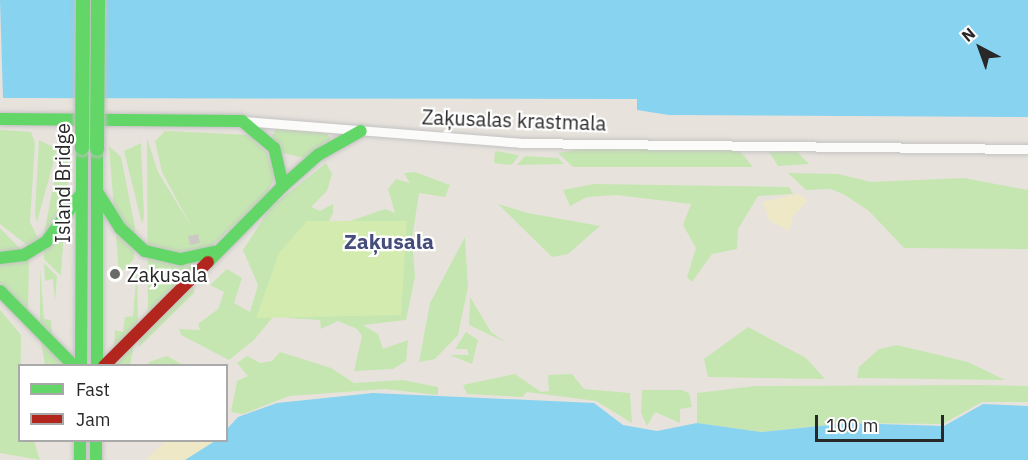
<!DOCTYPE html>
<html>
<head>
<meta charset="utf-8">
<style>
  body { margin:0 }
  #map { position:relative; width:1028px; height:460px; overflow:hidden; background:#e7e3dc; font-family:"IBM Plex Sans",sans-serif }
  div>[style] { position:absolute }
  .green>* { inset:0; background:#c5e6b1 }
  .sand>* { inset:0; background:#efe8c7 }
  .pitch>* { inset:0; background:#d3ebae }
  .water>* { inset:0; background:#88d3f0 }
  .building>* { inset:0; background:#ccc9c4 }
  .roads { filter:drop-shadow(0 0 2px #c4c2c3) drop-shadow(0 0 2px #c4c2c3) }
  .street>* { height:9px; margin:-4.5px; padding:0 4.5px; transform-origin:4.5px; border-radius:4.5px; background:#fbfbfa }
  .fast>* { height:12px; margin:-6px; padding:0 6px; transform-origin:6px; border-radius:6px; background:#63d668 }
  .jam>* { height:12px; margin:-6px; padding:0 6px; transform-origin:6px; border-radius:6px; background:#b3261e }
  .bridges { filter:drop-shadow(0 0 2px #c3c2bf) drop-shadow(0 0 2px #c3c2bf) }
  .fast-bridge>* { height:14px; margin:-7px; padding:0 7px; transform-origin:7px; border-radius:7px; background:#63d668 }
  .dots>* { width:16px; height:16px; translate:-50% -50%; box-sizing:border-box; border:3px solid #fff; border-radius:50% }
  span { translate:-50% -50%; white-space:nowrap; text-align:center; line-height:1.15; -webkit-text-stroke:4.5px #fff; paint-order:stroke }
  .street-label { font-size:20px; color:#282828 }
  .poi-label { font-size:20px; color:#282828 }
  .left { translate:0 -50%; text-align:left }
  .neighbourhood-label { font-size:21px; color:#444d7c; font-weight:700 }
  .legend { position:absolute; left:18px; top:364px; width:210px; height:78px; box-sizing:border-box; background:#fff; border:2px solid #a9a9a9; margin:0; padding:8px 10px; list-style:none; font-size:18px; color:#282828 }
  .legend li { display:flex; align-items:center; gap:12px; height:30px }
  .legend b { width:30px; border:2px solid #a9a9a9 }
  .north { position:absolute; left:950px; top:18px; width:60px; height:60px; -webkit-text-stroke:4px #fff; paint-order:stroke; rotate:319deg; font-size:16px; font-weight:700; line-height:24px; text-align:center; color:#282828 }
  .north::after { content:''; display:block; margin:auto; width:21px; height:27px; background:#282828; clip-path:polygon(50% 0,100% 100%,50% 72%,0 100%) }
  .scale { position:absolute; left:815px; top:415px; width:129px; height:27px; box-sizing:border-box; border:3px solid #282828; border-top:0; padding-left:8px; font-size:18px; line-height:21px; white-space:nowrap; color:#282828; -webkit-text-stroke:4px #fff; paint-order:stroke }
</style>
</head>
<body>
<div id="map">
  <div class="green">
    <i style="clip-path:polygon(276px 129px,326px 133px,331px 139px,305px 158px,282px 153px,272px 136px)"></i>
    <i style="clip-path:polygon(0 130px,31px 132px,35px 143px,30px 222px,38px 238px,27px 245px,0 224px)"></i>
    <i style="clip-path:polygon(165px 131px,249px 135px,267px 153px,275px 177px,265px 197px,192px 264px,194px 293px,138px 348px,148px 309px,147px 138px,158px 172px,192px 228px,162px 172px,155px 141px)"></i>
    <i style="clip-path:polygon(39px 140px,57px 149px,37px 222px,35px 214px)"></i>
    <i style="clip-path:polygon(141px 143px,144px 216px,142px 224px,124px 151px)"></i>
    <i style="clip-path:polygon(70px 146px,67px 195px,44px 235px,55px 175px,62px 151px)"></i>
    <i style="clip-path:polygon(109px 146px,121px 157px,135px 227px,134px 259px,119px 274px)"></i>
    <i style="clip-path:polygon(582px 149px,739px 150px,753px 167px,573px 167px,558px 153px)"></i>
    <i style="clip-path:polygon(495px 151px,518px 155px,519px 156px,511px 165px,494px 163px)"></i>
    <i style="clip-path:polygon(796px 151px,809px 164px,778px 166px,769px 152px)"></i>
    <i style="clip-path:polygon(525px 156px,558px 158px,564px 164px,517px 165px)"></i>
    <i style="clip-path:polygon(326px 163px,332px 174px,327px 191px,311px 207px,320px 211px,333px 204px,333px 213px,297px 288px,254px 340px,229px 360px,181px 335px,179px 329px,200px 330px,198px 324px,218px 309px,224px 292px,210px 285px,227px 269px,242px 278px,234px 303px,250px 312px,258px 285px,243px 250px,271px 207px)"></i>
    <i style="clip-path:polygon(415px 172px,450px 185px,445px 197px,419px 193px,412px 239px,415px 277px,406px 320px,363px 325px,378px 334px,383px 349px,408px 340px,406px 361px,393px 369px,354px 371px,362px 336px,357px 329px,338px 321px,321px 329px,320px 320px,286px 318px,338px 270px,347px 222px,385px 209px,395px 213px,388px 189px,396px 179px,410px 183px,404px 173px)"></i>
    <i style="clip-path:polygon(788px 173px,838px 174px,871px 182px,964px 178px,1028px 190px,1028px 249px,904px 248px,869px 211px,845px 195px,831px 189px,806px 190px)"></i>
    <i style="clip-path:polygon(594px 184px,789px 187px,793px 194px,758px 196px,738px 229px,737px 249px,712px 254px,692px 282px,687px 277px,696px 248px,683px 225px,691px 204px,616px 195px,587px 197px,570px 206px,563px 190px)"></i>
    <i style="clip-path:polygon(498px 204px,528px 213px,600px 226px,568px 254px,552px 257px)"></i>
    <i style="clip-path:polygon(0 228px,29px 258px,28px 311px,0 283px)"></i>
    <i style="clip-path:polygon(64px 231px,61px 274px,60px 275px,44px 259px,44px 250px)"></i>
    <i style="clip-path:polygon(465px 237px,468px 287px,458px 335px,435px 359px,419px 362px,430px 303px)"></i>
    <i style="clip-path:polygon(44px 263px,57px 276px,55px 302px,53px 279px,45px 281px)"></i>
    <i style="clip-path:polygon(40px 269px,44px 319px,51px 320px,52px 334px,40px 321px)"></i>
    <i style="clip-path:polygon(137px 269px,138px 324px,130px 365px,113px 366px,115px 330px,123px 332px,125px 317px,133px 316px)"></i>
    <i style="clip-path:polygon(470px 297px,491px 332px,505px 342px,469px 325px)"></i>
    <i style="clip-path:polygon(0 310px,21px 335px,20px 440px,34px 441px,40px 460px,0 453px)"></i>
    <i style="clip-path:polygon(748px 327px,806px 358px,825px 379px,708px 377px,704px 359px)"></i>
    <i style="clip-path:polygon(466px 332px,478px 340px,472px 364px,450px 355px,469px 355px,467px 349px,455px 349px)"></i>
    <i style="clip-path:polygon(41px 341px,65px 365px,45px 365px)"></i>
    <i style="clip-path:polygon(897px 345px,968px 362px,1005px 380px,857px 378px,859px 367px,879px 349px)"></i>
    <i style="clip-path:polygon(280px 352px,331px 368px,354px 383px,403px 380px,438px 387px,438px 395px,385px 389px,289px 396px,243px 414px,231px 412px,237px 381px,248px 376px,237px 363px,247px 356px,260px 363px,272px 361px)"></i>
    <i style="clip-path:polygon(167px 356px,183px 365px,147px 365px,149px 362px)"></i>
    <i style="clip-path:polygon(515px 374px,541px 392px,549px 391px,548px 375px,572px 374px,584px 389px,630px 393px,632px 423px,596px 401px,527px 392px,522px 397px,467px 394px,463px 385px)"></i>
    <i style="clip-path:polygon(982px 385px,1028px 386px,1028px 402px,982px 402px,943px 424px,848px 423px,761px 432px,697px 423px,697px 393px,755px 386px)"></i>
    <i style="clip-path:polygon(642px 390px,682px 390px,689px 393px,692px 407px,680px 409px,680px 423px,655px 412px,647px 426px,641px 413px)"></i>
  </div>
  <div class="sand">
    <i style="clip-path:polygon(798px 194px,808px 200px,793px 216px,789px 231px,769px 220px,763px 202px)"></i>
    <i style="clip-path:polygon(166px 441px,215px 441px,185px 460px,146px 460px)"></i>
  </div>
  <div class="pitch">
    <i style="clip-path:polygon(307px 221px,407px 221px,401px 315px,256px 318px,279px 253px)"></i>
  </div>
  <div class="water">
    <i style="clip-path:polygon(0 0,1028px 0,1028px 117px,669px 115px,637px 110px,637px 99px,3px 98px)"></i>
    <i style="clip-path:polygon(373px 393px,594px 403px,623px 425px,657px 431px,697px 423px,761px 432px,848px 423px,944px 426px,983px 404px,1028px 406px,1028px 460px,185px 460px,215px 441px,226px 440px,227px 429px,238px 417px,277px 403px)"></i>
  </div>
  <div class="building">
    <i style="clip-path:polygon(198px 234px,200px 243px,190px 245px,188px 236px)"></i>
  </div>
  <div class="roads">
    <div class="street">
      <i style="left:243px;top:121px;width:278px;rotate:4.5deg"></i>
      <i style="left:520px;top:143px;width:508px;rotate:0.68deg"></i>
    </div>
    <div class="fast">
      <i style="left:0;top:119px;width:242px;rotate:0.5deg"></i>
      <i style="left:97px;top:149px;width:217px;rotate:90deg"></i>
      <i style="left:283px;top:186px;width:47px;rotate:-41.5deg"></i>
      <i style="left:318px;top:155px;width:49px;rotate:-29.2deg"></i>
      <i style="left:98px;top:193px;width:41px;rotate:57.8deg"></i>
      <i style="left:120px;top:228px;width:34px;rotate:43deg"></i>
      <i style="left:145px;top:251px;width:37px;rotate:13deg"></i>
      <i style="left:181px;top:259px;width:35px;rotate:-12deg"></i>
      <i style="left:0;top:258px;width:24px;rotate:-7deg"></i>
      <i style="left:24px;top:255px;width:26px;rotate:-31deg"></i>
      <i style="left:46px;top:242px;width:59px;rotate:-53.9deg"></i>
      <i style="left:208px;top:262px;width:107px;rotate:-45.4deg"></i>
      <i style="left:283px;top:186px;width:39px;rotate:-103deg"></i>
      <i style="left:274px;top:148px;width:42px;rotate:-139.8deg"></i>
      <i style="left:0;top:291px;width:105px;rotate:45.4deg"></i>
      <i style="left:81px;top:366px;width:218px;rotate:-89.7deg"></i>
      <i style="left:80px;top:440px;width:20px;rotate:90deg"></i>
      <i style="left:96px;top:440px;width:20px;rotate:90deg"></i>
    </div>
    <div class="jam">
      <i style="left:104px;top:366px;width:147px;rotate:-45deg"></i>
    </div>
  </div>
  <div class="bridges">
    <div class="fast-bridge">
      <i style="left:82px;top:148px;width:148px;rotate:-89.6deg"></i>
      <i style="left:97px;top:149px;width:149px;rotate:-89.6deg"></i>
    </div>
  </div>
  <div class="dots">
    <i style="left:115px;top:274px;background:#6b6967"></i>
  </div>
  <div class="street-label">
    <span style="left:514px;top:120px;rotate:2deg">Zaķusalas krastmala</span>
    <span style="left:62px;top:183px;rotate:-90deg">Island Bridge</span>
  </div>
  <div class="poi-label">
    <span class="left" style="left:127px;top:274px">Zaķusala</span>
  </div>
  <div class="neighbourhood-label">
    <span style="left:389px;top:241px">Zaķusala</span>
  </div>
  <ul class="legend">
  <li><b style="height:8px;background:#63d668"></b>Fast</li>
  <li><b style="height:8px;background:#b3261e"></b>Jam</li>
  </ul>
  <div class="north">N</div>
  <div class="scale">100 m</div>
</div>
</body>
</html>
